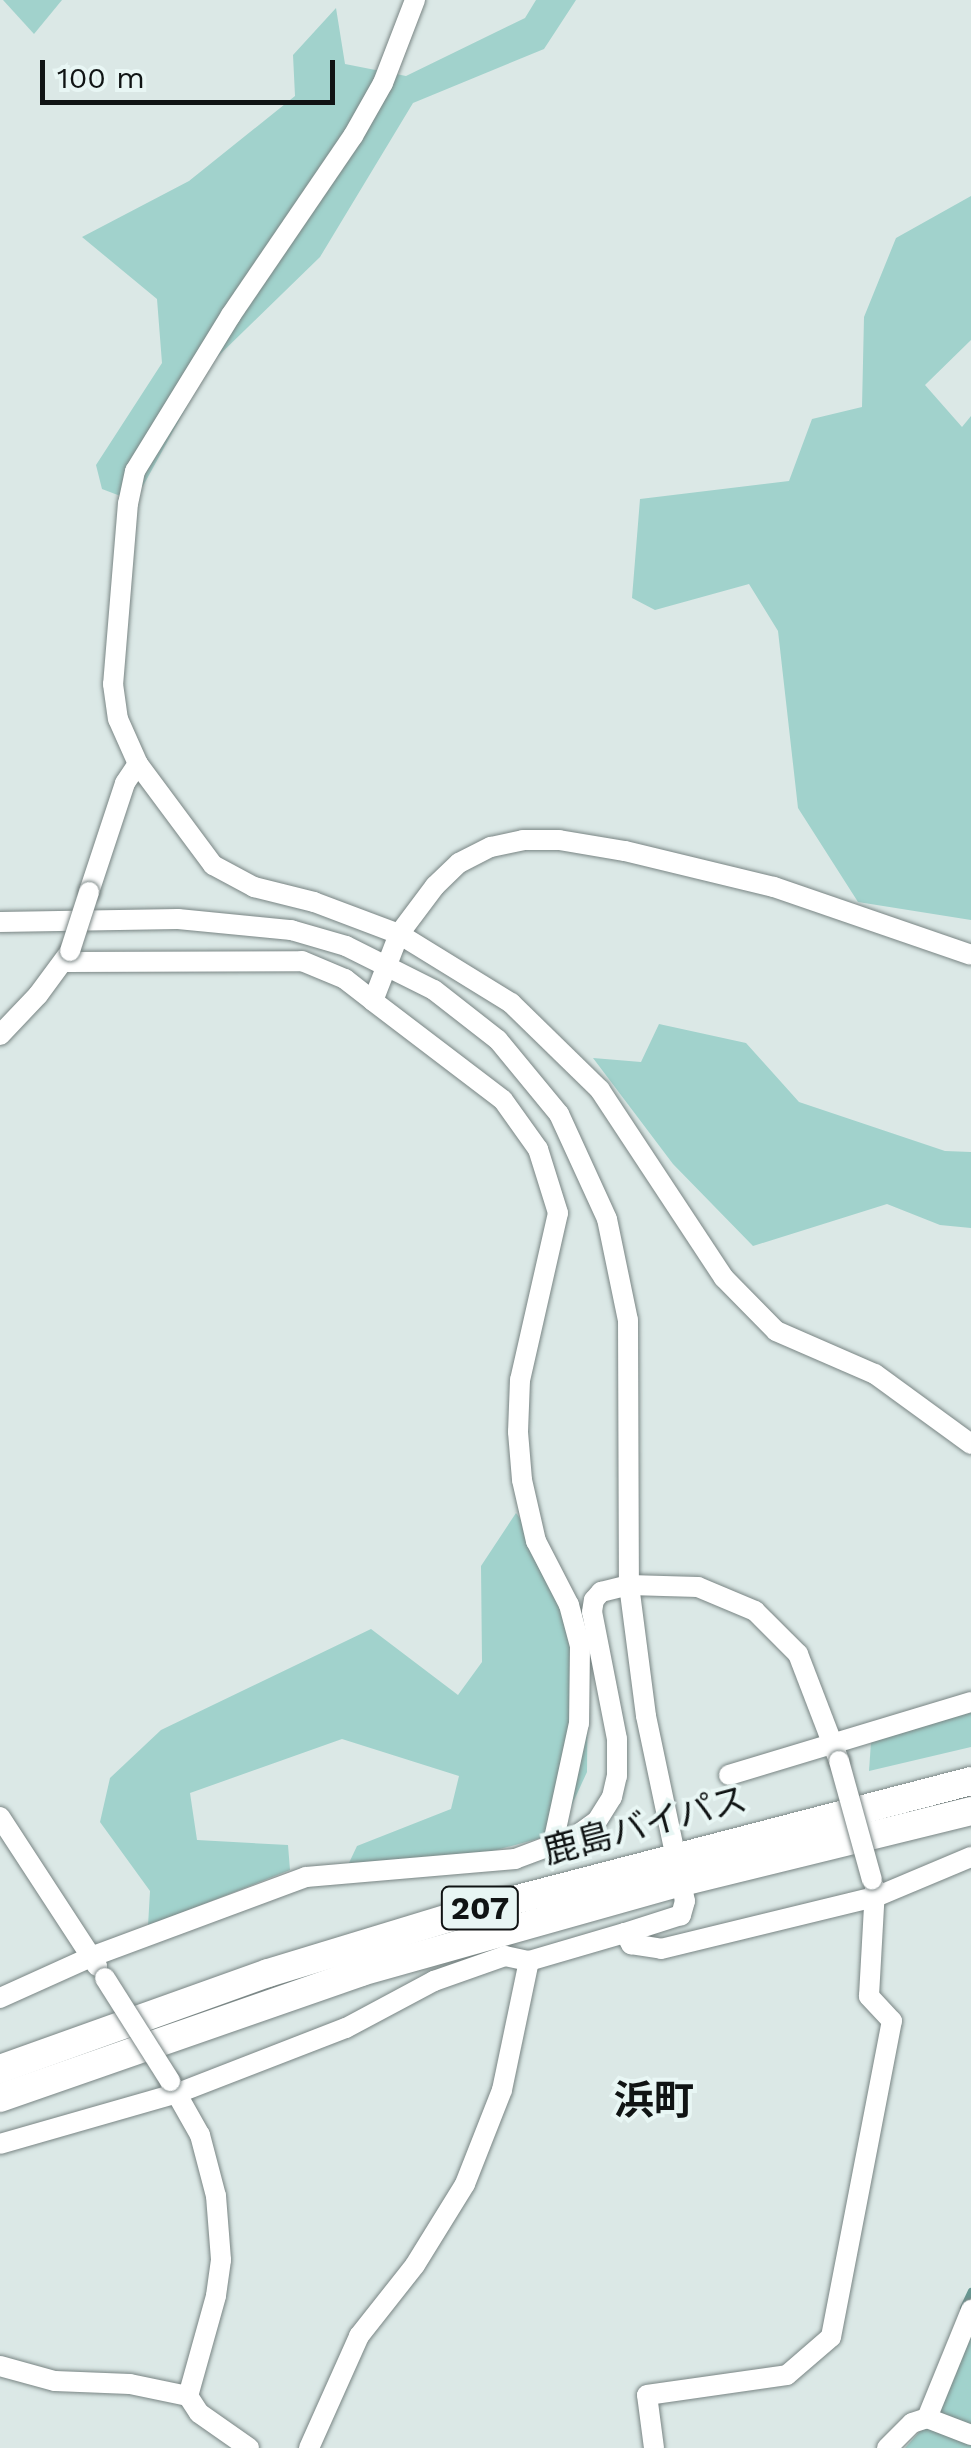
<!DOCTYPE html>
<html>
<head>
<meta charset="utf-8">
<style>
  body { margin:0 }
  #map { position:relative; width:971px; height:2448px; overflow:hidden; background:#dbe8e6; font-family:"Work Sans","Noto Sans JP",sans-serif }
  div>[style] { position:absolute }
  .green>* { inset:0; background:#a1d2cc }
  .stream>* { height:6px; margin:-3px; padding:0 3px; transform-origin:3px; border-radius:3px; background:#669690 }
  .roads { filter:drop-shadow(0 0 2px #798584) drop-shadow(0 0 2px #798584) }
  .minor>* { height:20px; margin:-10px; padding:0 10px; transform-origin:10px; border-radius:10px; background:#fff }
  .highway>* { height:28px; margin:-14px; padding:0 14px; transform-origin:14px; border-radius:14px; background:#fff }
  .bridges { filter:drop-shadow(0 0 2px #798584) drop-shadow(0 0 2px #798584) }
  .minor-bridge>* { height:20px; margin:-10px; padding:0 10px; transform-origin:10px; border-radius:10px; background:#fff }
  span { translate:-50% -50%; white-space:nowrap; text-align:center; line-height:1.15; -webkit-text-stroke:8px #e8f6f4; paint-order:stroke }
  .shield-label span { padding:2px 8px; background:#e8f6f4; border:2px solid; border-radius:8px; -webkit-text-stroke-width:0 }
  .shield-label { font-size:32px; color:#101414; font-weight:700 }
  .street-label { font-size:35px; color:#101414 }
  .quarter-label { font-size:40px; color:#101414; font-weight:700 }
  .scale { position:absolute; left:40px; top:60px; width:295px; height:45px; box-sizing:border-box; border:5px solid #101414; border-top:0; padding-left:12px; font-size:30px; line-height:35px; white-space:nowrap; color:#101414; -webkit-text-stroke:8px #e8f6f4; paint-order:stroke }
</style>
</head>
<body>
<div id="map">
  <div class="green">
    <i style="clip-path:polygon(3px 0,62px 0,34px 34px)"></i>
    <i style="clip-path:polygon(536px 0,576px 0,544px 49px,413px 103px,320px 257px,210px 364px,143px 486px,123px 497px,102px 489px,96px 465px,162px 363px,157px 299px,82px 237px,189px 181px,295px 96px,293px 55px,336px 8px,345px 64px,406px 76px,525px 18px)"></i>
    <i style="clip-path:polygon(971px 196px,971px 340px,925px 385px,962px 427px,971px 416px,971px 920px,858px 902px,798px 808px,778px 631px,749px 584px,655px 610px,632px 598px,640px 499px,789px 481px,812px 419px,862px 407px,864px 317px,896px 238px)"></i>
    <i style="clip-path:polygon(659px 1024px,746px 1043px,799px 1102px,945px 1151px,971px 1152px,971px 1228px,940px 1225px,887px 1204px,753px 1246px,673px 1164px,593px 1058px,641px 1062px)"></i>
    <i style="clip-path:polygon(516px 1513px,566px 1583px,588px 1659px,587px 1772px,559px 1833px,493px 1851px,348px 1865px,357px 1846px,451px 1809px,459px 1776px,342px 1739px,190px 1793px,197px 1840px,288px 1845px,290px 1870px,148px 1926px,150px 1891px,100px 1822px,110px 1778px,161px 1730px,371px 1629px,458px 1695px,482px 1662px,481px 1566px)"></i>
    <i style="clip-path:polygon(971px 1692px,971px 1747px,869px 1771px,871px 1742px)"></i>
    <i style="clip-path:polygon(971px 2330px,971px 2448px,905px 2448px,939px 2410px)"></i>
  </div>
  <div class="stream">
    <i style="left:963px;top:2308px;width:19px;rotate:-65deg"></i>
  </div>
  <div class="roads">
    <div class="minor">
      <i style="left:415px;top:0;width:89px;rotate:111.1deg"></i>
      <i style="left:383px;top:83px;width:61px;rotate:119.5deg"></i>
      <i style="left:353px;top:136px;width:217px;rotate:124.3deg"></i>
      <i style="left:231px;top:315px;width:183px;rotate:121.6deg"></i>
      <i style="left:135px;top:471px;width:33px;rotate:102deg"></i>
      <i style="left:128px;top:503px;width:182px;rotate:94.7deg"></i>
      <i style="left:113px;top:684px;width:35px;rotate:82deg"></i>
      <i style="left:118px;top:719px;width:49px;rotate:66deg"></i>
      <i style="left:138px;top:764px;width:126px;rotate:53.4deg"></i>
      <i style="left:213px;top:865px;width:47px;rotate:28.2deg"></i>
      <i style="left:254px;top:887px;width:62px;rotate:14deg"></i>
      <i style="left:314px;top:902px;width:91px;rotate:20.6deg"></i>
      <i style="left:399px;top:934px;width:132px;rotate:31.6deg"></i>
      <i style="left:511px;top:1003px;width:124px;rotate:44.3deg"></i>
      <i style="left:600px;top:1090px;width:225px;rotate:56.6deg"></i>
      <i style="left:724px;top:1278px;width:74px;rotate:45.5deg"></i>
      <i style="left:776px;top:1331px;width:108px;rotate:23.5deg"></i>
      <i style="left:875px;top:1374px;width:119px;rotate:36.1deg"></i>
      <i style="left:89px;top:892px;width:115px;rotate:-71.7deg"></i>
      <i style="left:125px;top:783px;width:23px;rotate:-56deg"></i>
      <i style="left:0;top:922px;width:178px;rotate:-1deg"></i>
      <i style="left:178px;top:919px;width:114px;rotate:5.6deg"></i>
      <i style="left:291px;top:930px;width:57px;rotate:16.2deg"></i>
      <i style="left:346px;top:946px;width:98px;rotate:26.6deg"></i>
      <i style="left:434px;top:990px;width:81px;rotate:38deg"></i>
      <i style="left:498px;top:1040px;width:96px;rotate:50.5deg"></i>
      <i style="left:559px;top:1114px;width:115px;rotate:65.4deg"></i>
      <i style="left:607px;top:1219px;width:103px;rotate:78.3deg"></i>
      <i style="left:628px;top:1320px;width:265px;rotate:89.8deg"></i>
      <i style="left:629px;top:1585px;width:132px;rotate:82.6deg"></i>
      <i style="left:646px;top:1716px;width:189px;rotate:78.1deg"></i>
      <i style="left:685px;top:1901px;width:15px;rotate:106deg"></i>
      <i style="left:681px;top:1915px;width:59px;rotate:162.2deg"></i>
      <i style="left:65px;top:962px;width:237px;rotate:-0.2deg"></i>
      <i style="left:302px;top:961px;width:47px;rotate:22.7deg"></i>
      <i style="left:345px;top:979px;width:36px;rotate:38deg"></i>
      <i style="left:373px;top:1001px;width:72px;rotate:-68.8deg"></i>
      <i style="left:399px;top:934px;width:60px;rotate:-53.1deg"></i>
      <i style="left:435px;top:886px;width:33px;rotate:-44deg"></i>
      <i style="left:459px;top:863px;width:36px;rotate:-27deg"></i>
      <i style="left:491px;top:847px;width:33px;rotate:-12deg"></i>
      <i style="left:523px;top:840px;width:36px"></i>
      <i style="left:559px;top:840px;width:67px;rotate:9.5deg"></i>
      <i style="left:625px;top:851px;width:153px;rotate:13.6deg"></i>
      <i style="left:774px;top:887px;width:208px;rotate:19deg"></i>
      <i style="left:373px;top:1001px;width:163px;rotate:37.3deg"></i>
      <i style="left:503px;top:1100px;width:60px;rotate:54.5deg"></i>
      <i style="left:538px;top:1149px;width:67px;rotate:72.6deg"></i>
      <i style="left:558px;top:1213px;width:171px;rotate:102.8deg"></i>
      <i style="left:520px;top:1380px;width:52px;rotate:92.2deg"></i>
      <i style="left:518px;top:1432px;width:48px;rotate:85.2deg"></i>
      <i style="left:522px;top:1480px;width:63px;rotate:77.1deg"></i>
      <i style="left:536px;top:1541px;width:72px;rotate:62.7deg"></i>
      <i style="left:569px;top:1605px;width:42px;rotate:75deg"></i>
      <i style="left:580px;top:1646px;width:77px;rotate:90.7deg"></i>
      <i style="left:579px;top:1723px;width:128px;rotate:102.2deg"></i>
      <i style="left:0;top:1035px;width:55px;rotate:-46.5deg"></i>
      <i style="left:38px;top:995px;width:52px;rotate:-53.6deg"></i>
      <i style="left:729px;top:1775px;width:253px;rotate:-16.8deg"></i>
      <i style="left:0;top:1817px;width:178px;rotate:56.9deg"></i>
      <i style="left:0;top:1998px;width:100px;rotate:-24.3deg"></i>
      <i style="left:91px;top:1957px;width:229px;rotate:-20.4deg"></i>
      <i style="left:306px;top:1877px;width:210px;rotate:-4.9deg"></i>
      <i style="left:515px;top:1859px;width:65px;rotate:-20.7deg"></i>
      <i style="left:576px;top:1836px;width:26px;rotate:-36deg"></i>
      <i style="left:597px;top:1821px;width:28px;rotate:-58deg"></i>
      <i style="left:612px;top:1797px;width:22px;rotate:-77deg"></i>
      <i style="left:617px;top:1776px;width:37px;rotate:-90deg"></i>
      <i style="left:617px;top:1739px;width:129px;rotate:-101.1deg"></i>
      <i style="left:592px;top:1612px;width:12px;rotate:-81deg"></i>
      <i style="left:594px;top:1600px;width:11px;rotate:-49deg"></i>
      <i style="left:601px;top:1592px;width:29px;rotate:-14deg"></i>
      <i style="left:629px;top:1585px;width:69px;rotate:1.7deg"></i>
      <i style="left:698px;top:1587px;width:62px;rotate:22.8deg"></i>
      <i style="left:755px;top:1611px;width:61px;rotate:45deg"></i>
      <i style="left:798px;top:1654px;width:115px;rotate:69deg"></i>
      <i style="left:170px;top:2082px;width:61px;rotate:60.5deg"></i>
      <i style="left:200px;top:2135px;width:63px;rotate:75.3deg"></i>
      <i style="left:216px;top:2196px;width:64px;rotate:85.5deg"></i>
      <i style="left:221px;top:2260px;width:36px;rotate:98deg"></i>
      <i style="left:216px;top:2296px;width:104px;rotate:105.6deg"></i>
      <i style="left:0;top:2144px;width:185px;rotate:-16deg"></i>
      <i style="left:178px;top:2093px;width:180px;rotate:-21.2deg"></i>
      <i style="left:346px;top:2028px;width:100px;rotate:-28.1deg"></i>
      <i style="left:434px;top:1981px;width:75px;rotate:-19.4deg"></i>
      <i style="left:505px;top:1956px;width:25px;rotate:12deg"></i>
      <i style="left:529px;top:1961px;width:100px;rotate:-16.3deg"></i>
      <i style="left:625px;top:1933px;width:13px;rotate:61deg"></i>
      <i style="left:631px;top:1944px;width:30px;rotate:9deg"></i>
      <i style="left:661px;top:1949px;width:223px;rotate:-13.7deg"></i>
      <i style="left:878px;top:1896px;width:101px;rotate:-22.8deg"></i>
      <i style="left:0;top:2366px;width:57px;rotate:15.3deg"></i>
      <i style="left:55px;top:2381px;width:75px;rotate:2.3deg"></i>
      <i style="left:130px;top:2384px;width:59px;rotate:11.7deg"></i>
      <i style="left:188px;top:2396px;width:20px;rotate:57deg"></i>
      <i style="left:199px;top:2413px;width:61px;rotate:35deg"></i>
      <i style="left:927px;top:2418px;width:117px;rotate:-67.8deg"></i>
      <i style="left:309px;top:2448px;width:123px;rotate:-65.9deg"></i>
      <i style="left:359px;top:2336px;width:90px;rotate:-51.7deg"></i>
      <i style="left:415px;top:2265px;width:95px;rotate:-58.3deg"></i>
      <i style="left:465px;top:2184px;width:101px;rotate:-68.5deg"></i>
      <i style="left:502px;top:2090px;width:132px;rotate:-78.2deg"></i>
      <i style="left:654px;top:2448px;width:53px;rotate:-97.5deg"></i>
      <i style="left:647px;top:2395px;width:141px;rotate:-8.1deg"></i>
      <i style="left:787px;top:2375px;width:58px;rotate:-40.8deg"></i>
      <i style="left:831px;top:2337px;width:322px;rotate:-79.1deg"></i>
      <i style="left:892px;top:2021px;width:34px;rotate:-133deg"></i>
      <i style="left:869px;top:1996px;width:108px;rotate:-86.8deg"></i>
      <i style="left:887px;top:2448px;width:35px;rotate:-45deg"></i>
      <i style="left:912px;top:2423px;width:16px;rotate:-18deg"></i>
      <i style="left:927px;top:2418px;width:47px;rotate:21.1deg"></i>
    </div>
    <div class="highway">
      <i style="left:0;top:2069px;width:285px;rotate:-19.7deg"></i>
      <i style="left:268px;top:1973px;width:220px;rotate:-16.9deg"></i>
      <i style="left:479px;top:1909px;width:508px;rotate:-14.58deg"></i>
      <i style="left:0;top:2098px;width:382px;rotate:-19.2deg"></i>
      <i style="left:361px;top:1972px;width:333px;rotate:-15.7deg"></i>
      <i style="left:682px;top:1882px;width:298px;rotate:-13.8deg"></i>
    </div>
  </div>
  <div class="bridges">
    <div class="minor-bridge">
      <i style="left:70px;top:951px;width:62px;rotate:-72.1deg"></i>
      <i style="left:839px;top:1761px;width:123px;rotate:74.5deg"></i>
      <i style="left:105px;top:1978px;width:122px;rotate:57.7deg"></i>
    </div>
  </div>
  <div class="shield-label">
    <span style="left:480px;top:1908px">207</span>
  </div>
  <div class="street-label">
    <span style="left:645px;top:1825px;rotate:-15deg">鹿島バイパス</span>
  </div>
  <div class="quarter-label">
    <span style="left:654px;top:2101px">浜町</span>
  </div>
  <div class="scale">100 m</div>
</div>
</body>
</html>
